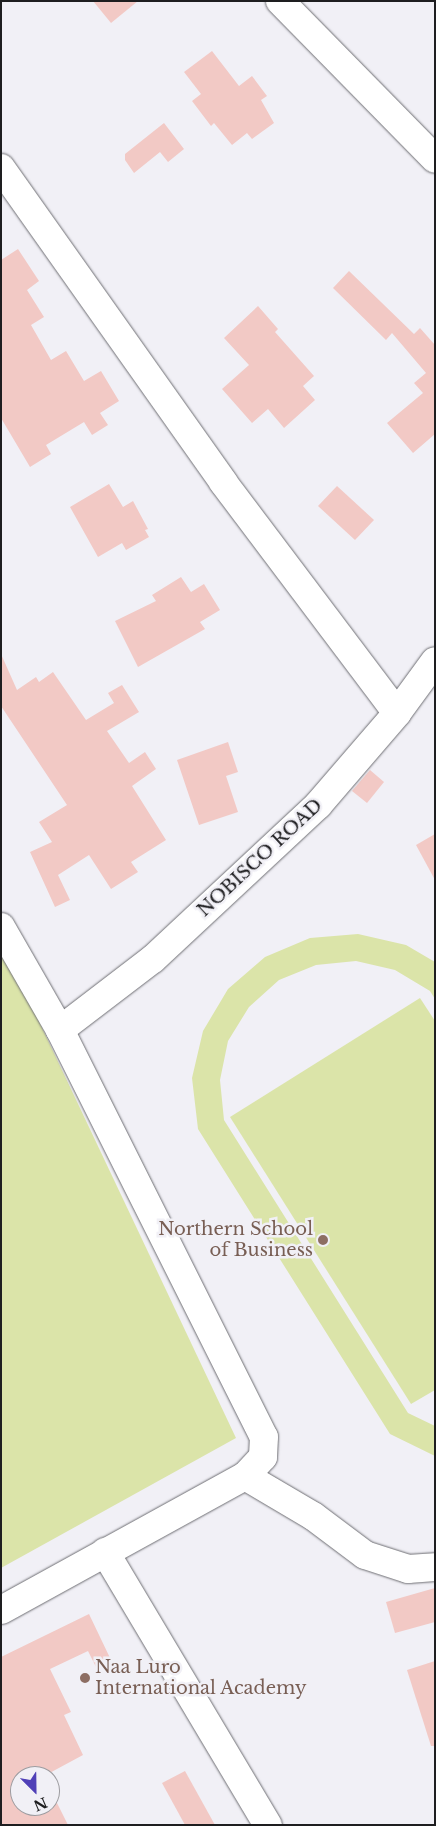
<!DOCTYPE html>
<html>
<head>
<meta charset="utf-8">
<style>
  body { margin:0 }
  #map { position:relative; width:436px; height:1826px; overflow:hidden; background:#f1f0f6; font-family:"Libre Baskerville",serif }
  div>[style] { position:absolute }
  .green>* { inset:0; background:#dbe4a9 }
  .building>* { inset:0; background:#f2c9c5 }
  .roads { filter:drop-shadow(0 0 1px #6e6e73) drop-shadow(0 0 1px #6e6e73) }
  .minor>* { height:28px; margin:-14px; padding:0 14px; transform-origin:14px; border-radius:14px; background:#fff }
  .dots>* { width:14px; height:14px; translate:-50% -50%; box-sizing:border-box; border:2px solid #f1f0f6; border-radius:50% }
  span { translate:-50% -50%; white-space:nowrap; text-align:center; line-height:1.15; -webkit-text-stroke:5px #f1f0f6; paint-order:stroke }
  .street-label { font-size:18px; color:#1e1e20 }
  .education-label { font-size:18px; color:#785e54 }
  .right { translate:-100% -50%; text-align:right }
  .left { translate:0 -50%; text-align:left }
  .frame { position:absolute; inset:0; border:2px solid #1e1e20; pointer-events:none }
  .north { position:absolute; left:10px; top:1766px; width:50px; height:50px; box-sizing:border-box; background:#f1f0f6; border:1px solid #9d9ca0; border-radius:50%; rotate:157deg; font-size:14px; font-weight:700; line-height:20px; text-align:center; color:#1e1e20 }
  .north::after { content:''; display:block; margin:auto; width:18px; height:22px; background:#5040b7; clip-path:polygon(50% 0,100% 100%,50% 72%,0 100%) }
</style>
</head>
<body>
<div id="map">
  <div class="green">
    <i style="clip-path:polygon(358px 934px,406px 945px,435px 962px,435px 999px,430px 991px,395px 970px,356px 961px,316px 965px,279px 980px,249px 1007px,228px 1041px,220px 1080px,224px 1120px,408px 1413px,435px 1426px,435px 1456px,390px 1434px,198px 1129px,192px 1078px,203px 1031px,228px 989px,265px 957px,310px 938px)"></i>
    <i style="clip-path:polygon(1px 941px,236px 1438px,1px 1568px)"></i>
    <i style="clip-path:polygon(420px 998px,435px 1021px,435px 1390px,411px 1404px,230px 1117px)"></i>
  </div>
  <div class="building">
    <i style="clip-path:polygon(93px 1px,138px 1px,111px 23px)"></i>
    <i style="clip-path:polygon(212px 51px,239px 86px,252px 76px,267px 96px,261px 100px,274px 123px,252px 139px,247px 133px,232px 145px,214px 123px,211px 126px,192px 101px,201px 94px,184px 72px)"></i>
    <i style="clip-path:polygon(164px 123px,184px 149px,168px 162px,160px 152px,134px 173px,125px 160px,125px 154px)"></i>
    <i style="clip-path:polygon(18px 249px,39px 281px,27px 290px,44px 317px,31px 325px,51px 360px,66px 351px,84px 381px,101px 371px,119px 401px,100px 413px,108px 425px,92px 435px,84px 422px,46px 445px,51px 454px,30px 467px,1px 418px,1px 260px)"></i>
    <i style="clip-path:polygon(349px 271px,414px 334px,420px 328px,435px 345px,435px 434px,413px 453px,387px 423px,423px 393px,414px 383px,426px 373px,392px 333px,386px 340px,333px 288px)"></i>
    <i style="clip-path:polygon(258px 306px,278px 329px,275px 332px,314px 376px,303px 386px,315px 400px,284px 428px,268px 409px,252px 423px,222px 389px,249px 365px,224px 338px)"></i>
    <i style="clip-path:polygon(109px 484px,123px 507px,133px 501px,148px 529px,145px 530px,149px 537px,126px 550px,122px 543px,98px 557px,70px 507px)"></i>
    <i style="clip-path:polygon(337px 486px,374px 520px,355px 540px,318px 506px)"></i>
    <i style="clip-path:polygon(181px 577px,191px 592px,204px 584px,220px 610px,200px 622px,205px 629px,138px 667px,115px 621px,156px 601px,152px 595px)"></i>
    <i style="clip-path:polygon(1px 654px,17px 690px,36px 677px,39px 682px,53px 672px,86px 720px,114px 703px,108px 693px,122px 685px,139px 712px,107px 731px,129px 763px,145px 752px,156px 769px,132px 786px,166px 840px,131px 862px,138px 872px,111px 889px,89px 855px,58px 875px,70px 900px,55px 907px,30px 852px,52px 842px,39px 822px,67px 805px,1px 706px)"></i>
    <i style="clip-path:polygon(228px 742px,238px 772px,226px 776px,238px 812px,199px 825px,177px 760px)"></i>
    <i style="clip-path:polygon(370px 770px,384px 782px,367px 803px,352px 791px)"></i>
    <i style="clip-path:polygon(435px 834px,435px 880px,416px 845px)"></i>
    <i style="clip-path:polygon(435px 1588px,435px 1622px,395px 1633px,386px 1602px)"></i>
    <i style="clip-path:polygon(89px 1614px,111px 1660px,96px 1667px,88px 1651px,50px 1669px,71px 1712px,64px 1715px,83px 1755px,44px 1776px,20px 1776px,20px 1806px,50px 1806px,50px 1789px,68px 1825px,1px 1825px,1px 1657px)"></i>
    <i style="clip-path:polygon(435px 1661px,435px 1746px,431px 1746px,407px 1670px)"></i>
    <i style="clip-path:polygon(185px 1771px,215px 1825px,185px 1825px,162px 1783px)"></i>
  </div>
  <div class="roads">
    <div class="minor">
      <i style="left:280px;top:1px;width:221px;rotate:45.5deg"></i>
      <i style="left:1px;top:168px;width:385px;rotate:54.7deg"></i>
      <i style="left:223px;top:482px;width:289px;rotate:53deg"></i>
      <i style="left:1px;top:927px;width:119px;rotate:60.2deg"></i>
      <i style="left:60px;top:1030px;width:455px;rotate:63.4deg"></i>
      <i style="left:264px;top:1437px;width:20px;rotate:93deg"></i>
      <i style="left:263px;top:1457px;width:26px;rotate:133deg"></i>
      <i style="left:245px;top:1476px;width:278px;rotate:151.2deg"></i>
      <i style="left:60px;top:1030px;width:117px;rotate:-37.4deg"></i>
      <i style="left:153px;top:959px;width:226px;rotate:-43deg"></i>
      <i style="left:318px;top:805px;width:121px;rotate:-49.3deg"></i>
      <i style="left:397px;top:713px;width:64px;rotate:-53.8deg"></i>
      <i style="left:245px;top:1476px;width:79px;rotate:30.5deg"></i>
      <i style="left:313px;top:1516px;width:65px;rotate:36.9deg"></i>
      <i style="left:365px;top:1555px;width:45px;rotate:18deg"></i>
      <i style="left:408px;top:1569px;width:27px;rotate:-4deg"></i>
      <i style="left:105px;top:1552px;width:318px;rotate:59.2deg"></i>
    </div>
  </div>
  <div class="dots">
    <i style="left:323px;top:1240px;background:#8d6e63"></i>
    <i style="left:85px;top:1678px;background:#8d6e63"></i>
  </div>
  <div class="street-label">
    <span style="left:260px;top:858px;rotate:-43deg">NOBISCO ROAD</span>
  </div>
  <div class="education-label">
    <span class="right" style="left:313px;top:1240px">Northern School<br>of Business</span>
    <span class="left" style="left:95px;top:1678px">Naa Luro<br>International Academy</span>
  </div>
  <div class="frame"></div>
  <div class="north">N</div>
</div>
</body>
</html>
